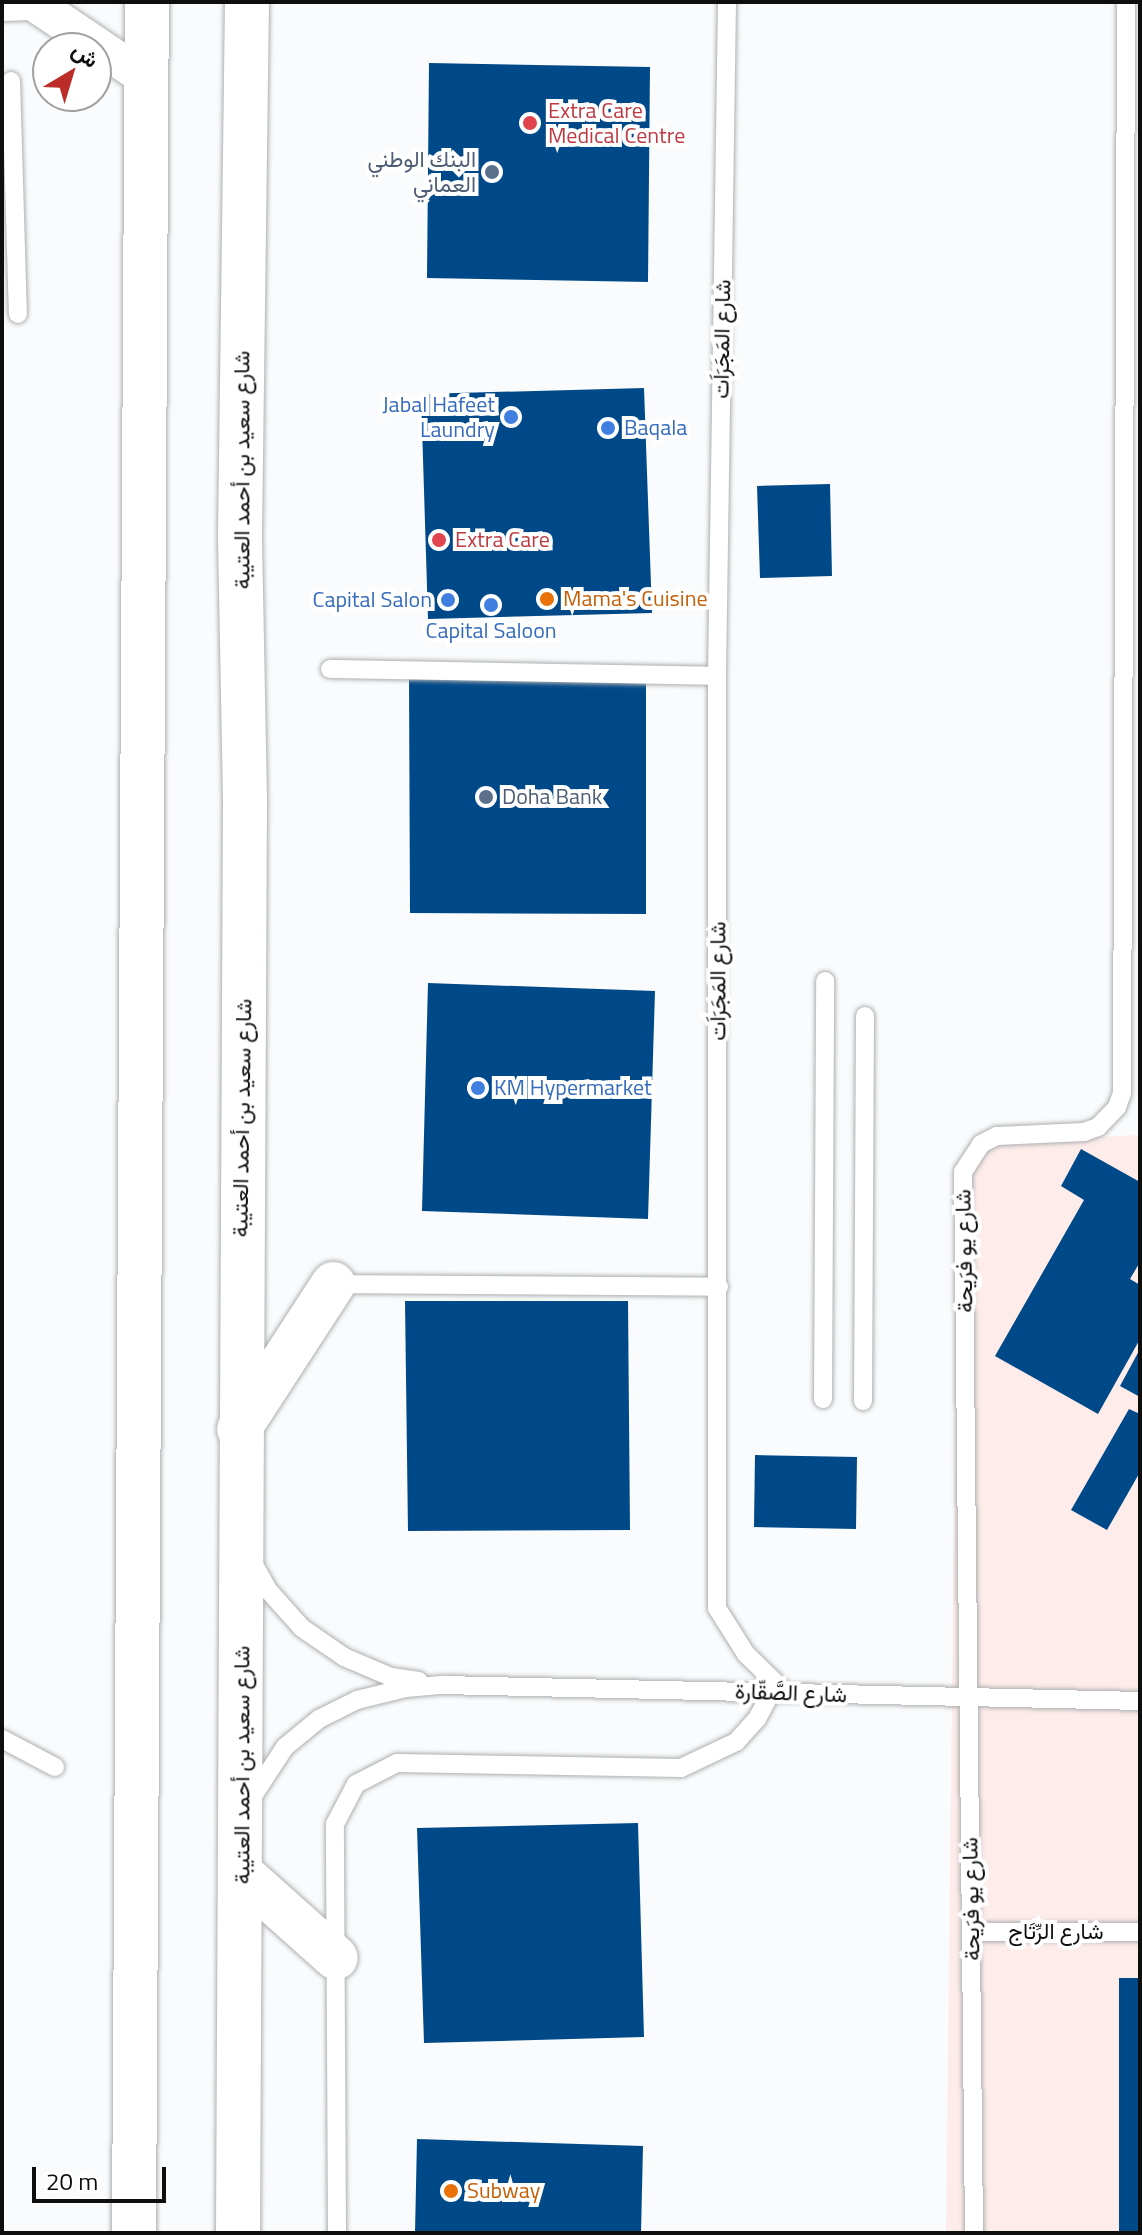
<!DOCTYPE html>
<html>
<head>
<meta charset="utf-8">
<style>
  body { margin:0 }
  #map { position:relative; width:1142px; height:2235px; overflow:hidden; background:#f9fbfc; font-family:"Titillium Web",Vazirmatn,sans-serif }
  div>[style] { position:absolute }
  .commercial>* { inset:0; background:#fdecea }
  .building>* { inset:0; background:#004989 }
  .roads { filter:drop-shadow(0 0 2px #adafb0) drop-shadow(0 0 2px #adafb0) }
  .lane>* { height:18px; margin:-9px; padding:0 9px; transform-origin:9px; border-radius:9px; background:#fff }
  .street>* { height:36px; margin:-18px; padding:0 18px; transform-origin:18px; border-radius:18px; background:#fff }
  .secondary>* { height:44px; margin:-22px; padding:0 22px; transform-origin:22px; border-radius:22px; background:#fff }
  .dots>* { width:22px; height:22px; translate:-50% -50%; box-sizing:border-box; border:4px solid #fff; border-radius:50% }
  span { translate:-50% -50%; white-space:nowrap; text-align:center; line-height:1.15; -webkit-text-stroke:8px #fff; paint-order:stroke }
  .health-label { font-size:22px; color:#be3a42 }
  .left { translate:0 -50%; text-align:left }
  .service-label { font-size:22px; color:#4e5e75 }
  .right { translate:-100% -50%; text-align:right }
  .street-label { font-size:22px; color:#0e0e0e }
  .shop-label { font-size:22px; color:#366cbe }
  .food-label { font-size:22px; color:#c56008 }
  .frame { position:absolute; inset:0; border:4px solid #0e0e0e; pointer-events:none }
  .north { position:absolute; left:32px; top:32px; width:80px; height:80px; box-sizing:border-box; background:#fff; border:2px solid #9f9f9f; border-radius:50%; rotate:38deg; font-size:22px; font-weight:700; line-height:32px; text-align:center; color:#0e0e0e }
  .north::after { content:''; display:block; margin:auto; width:28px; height:36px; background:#bc2d2a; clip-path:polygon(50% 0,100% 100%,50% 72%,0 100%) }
  .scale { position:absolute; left:32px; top:2167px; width:134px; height:36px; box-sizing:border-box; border:4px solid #0e0e0e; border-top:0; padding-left:10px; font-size:24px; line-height:28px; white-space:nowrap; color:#0e0e0e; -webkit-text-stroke:6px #fff; paint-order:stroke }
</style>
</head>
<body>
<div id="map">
  <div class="commercial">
    <i style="clip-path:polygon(1140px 1135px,1140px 2233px,946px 2233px,955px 1437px,968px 1143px)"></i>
  </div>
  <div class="building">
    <i style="clip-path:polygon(429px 63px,650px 67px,648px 282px,427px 278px)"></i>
    <i style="clip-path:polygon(644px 388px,652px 613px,428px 619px,421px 394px)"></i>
    <i style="clip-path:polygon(830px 484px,832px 576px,760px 578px,757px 486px)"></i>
    <i style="clip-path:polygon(409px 675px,646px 676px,646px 914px,410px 913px)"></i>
    <i style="clip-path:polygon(428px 983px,655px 991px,648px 1219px,422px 1211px)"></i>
    <i style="clip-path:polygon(1081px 1149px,1140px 1182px,1140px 1262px,1130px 1279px,1140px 1285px,1140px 1339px,1098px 1414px,995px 1356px,1084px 1200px,1061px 1186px)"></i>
    <i style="clip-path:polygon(405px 1301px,628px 1301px,630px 1530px,408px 1531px)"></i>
    <i style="clip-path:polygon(1140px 1349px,1140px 1397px,1120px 1386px)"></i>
    <i style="clip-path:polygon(1129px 1409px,1140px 1414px,1140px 1472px,1107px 1530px,1071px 1510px)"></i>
    <i style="clip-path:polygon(755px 1455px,857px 1457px,856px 1529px,754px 1527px)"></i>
    <i style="clip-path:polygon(638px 1823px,644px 2037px,424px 2043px,417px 1828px)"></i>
    <i style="clip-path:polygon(1119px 1978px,1140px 1978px,1140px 2233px,1119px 2233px)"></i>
    <i style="clip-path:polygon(417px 2139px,643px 2146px,641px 2233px,415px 2233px)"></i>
  </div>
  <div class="roads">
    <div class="lane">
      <i style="left:727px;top:2px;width:674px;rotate:90.85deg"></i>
      <i style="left:717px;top:676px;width:932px;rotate:90deg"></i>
      <i style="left:717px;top:1608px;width:54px;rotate:57.8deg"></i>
      <i style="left:746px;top:1654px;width:56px;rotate:44.3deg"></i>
      <i style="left:11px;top:81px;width:233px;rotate:88.3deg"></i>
      <i style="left:330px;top:669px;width:387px;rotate:1deg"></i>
      <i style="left:333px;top:1284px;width:386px;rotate:0.4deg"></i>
      <i style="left:823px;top:1399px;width:418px;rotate:-89.7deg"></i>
      <i style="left:863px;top:1401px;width:385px;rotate:-89.7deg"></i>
      <i style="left:252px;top:1561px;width:33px;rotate:61deg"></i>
      <i style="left:268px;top:1590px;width:51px;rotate:48.2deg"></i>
      <i style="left:302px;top:1628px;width:51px;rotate:34.6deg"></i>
      <i style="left:344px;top:1657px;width:51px;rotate:23.1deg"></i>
      <i style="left:391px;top:1677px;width:28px;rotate:8deg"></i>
      <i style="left:2px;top:1739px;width:60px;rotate:27.8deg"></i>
      <i style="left:251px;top:1799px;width:62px;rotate:-56.8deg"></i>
      <i style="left:285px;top:1747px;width:44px;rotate:-39.5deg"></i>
      <i style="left:319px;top:1719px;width:42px;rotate:-26.6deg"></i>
      <i style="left:357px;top:1700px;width:50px;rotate:-13.8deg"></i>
      <i style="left:406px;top:1688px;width:36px;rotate:-5deg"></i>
      <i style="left:442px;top:1685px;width:698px;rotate:1.31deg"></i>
      <i style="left:971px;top:1932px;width:169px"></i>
      <i style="left:337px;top:2233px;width:409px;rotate:-90.3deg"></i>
      <i style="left:335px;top:1824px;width:45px;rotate:-62.3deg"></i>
      <i style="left:356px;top:1784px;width:46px;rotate:-27.1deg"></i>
      <i style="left:397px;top:1763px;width:284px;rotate:1deg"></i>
      <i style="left:681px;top:1768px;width:61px;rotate:-25.3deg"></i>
      <i style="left:736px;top:1742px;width:31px;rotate:-48deg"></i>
      <i style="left:757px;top:1719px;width:30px;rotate:-62deg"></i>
      <i style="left:974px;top:2233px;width:1061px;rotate:-90.59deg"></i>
      <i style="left:963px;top:1172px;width:33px;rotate:-57deg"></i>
      <i style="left:981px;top:1144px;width:18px;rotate:-27deg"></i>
      <i style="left:997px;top:1136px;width:87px;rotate:-2.6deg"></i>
      <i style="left:1084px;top:1132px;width:15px;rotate:-20deg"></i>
      <i style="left:1098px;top:1127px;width:28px;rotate:-46deg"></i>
      <i style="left:1117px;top:1107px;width:15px;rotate:-70deg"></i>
      <i style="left:1122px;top:1093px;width:1091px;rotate:-89.79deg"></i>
    </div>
    <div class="street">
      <i style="left:2px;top:3px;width:34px;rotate:-2deg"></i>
      <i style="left:34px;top:3px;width:136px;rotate:33.9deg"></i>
    </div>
    <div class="secondary">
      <i style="left:239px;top:1429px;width:173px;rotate:-57deg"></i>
      <i style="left:241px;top:1873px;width:127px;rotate:41.8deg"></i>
      <i style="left:134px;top:2233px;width:2231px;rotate:-89.67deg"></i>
      <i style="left:238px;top:2233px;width:1434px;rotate:-89.72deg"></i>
      <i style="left:245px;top:799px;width:263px;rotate:-91.1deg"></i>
      <i style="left:240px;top:536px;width:534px;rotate:-89.25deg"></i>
    </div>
  </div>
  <div class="dots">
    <i style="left:530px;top:123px;background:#e0444e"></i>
    <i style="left:492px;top:172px;background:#5c6f8a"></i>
    <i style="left:511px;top:417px;background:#3f7fe0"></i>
    <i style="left:608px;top:428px;background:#3f7fe0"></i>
    <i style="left:439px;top:540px;background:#e0444e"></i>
    <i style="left:547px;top:599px;background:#e8710a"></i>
    <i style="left:448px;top:600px;background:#3f7fe0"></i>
    <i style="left:491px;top:605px;background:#3f7fe0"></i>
    <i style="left:486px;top:797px;background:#5c6f8a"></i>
    <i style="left:478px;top:1088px;background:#3f7fe0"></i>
    <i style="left:451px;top:2191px;background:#e8710a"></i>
  </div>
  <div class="health-label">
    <span class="left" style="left:548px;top:123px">Extra Care<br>Medical Centre</span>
    <span class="left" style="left:455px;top:540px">Extra Care</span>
  </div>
  <div class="service-label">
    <span class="right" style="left:476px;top:172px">البنك الوطني<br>العماني</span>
    <span class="left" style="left:502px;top:797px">Doha Bank</span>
  </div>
  <div class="street-label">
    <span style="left:722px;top:339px;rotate:-89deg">شارع المَجَرَاَت</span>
    <span style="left:242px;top:470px;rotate:-90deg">شارع سعيد بن أحمد العتيبة</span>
    <span style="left:718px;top:981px;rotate:-90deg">شارع المَجَرَاَت</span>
    <span style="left:242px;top:1118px;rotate:-89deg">شارع سعيد بن أحمد العتيبة</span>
    <span style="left:964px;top:1251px;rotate:-91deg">شارع يو فرَيحة</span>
    <span style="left:791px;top:1693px;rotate:2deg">شارع الصَّقّارة</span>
    <span style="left:242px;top:1765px;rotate:-90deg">شارع سعيد بن أحمد العتيبة</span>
    <span style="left:971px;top:1899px;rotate:-91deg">شارع يو فرَيحة</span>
    <span style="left:1056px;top:1932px">شارع الرِّتَاج</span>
  </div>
  <div class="shop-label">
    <span class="right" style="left:495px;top:417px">Jabal Hafeet<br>Laundry</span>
    <span class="left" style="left:624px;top:428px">Baqala</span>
    <span class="right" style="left:432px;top:600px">Capital Salon</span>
    <span style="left:491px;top:631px">Capital Saloon</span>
    <span class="left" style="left:494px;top:1088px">KM Hypermarket</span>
  </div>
  <div class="food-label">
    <span class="left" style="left:563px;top:599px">Mama's Cuisine</span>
    <span class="left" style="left:467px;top:2191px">Subway</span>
  </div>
  <div class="frame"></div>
  <div class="north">ش</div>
  <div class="scale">20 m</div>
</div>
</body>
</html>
